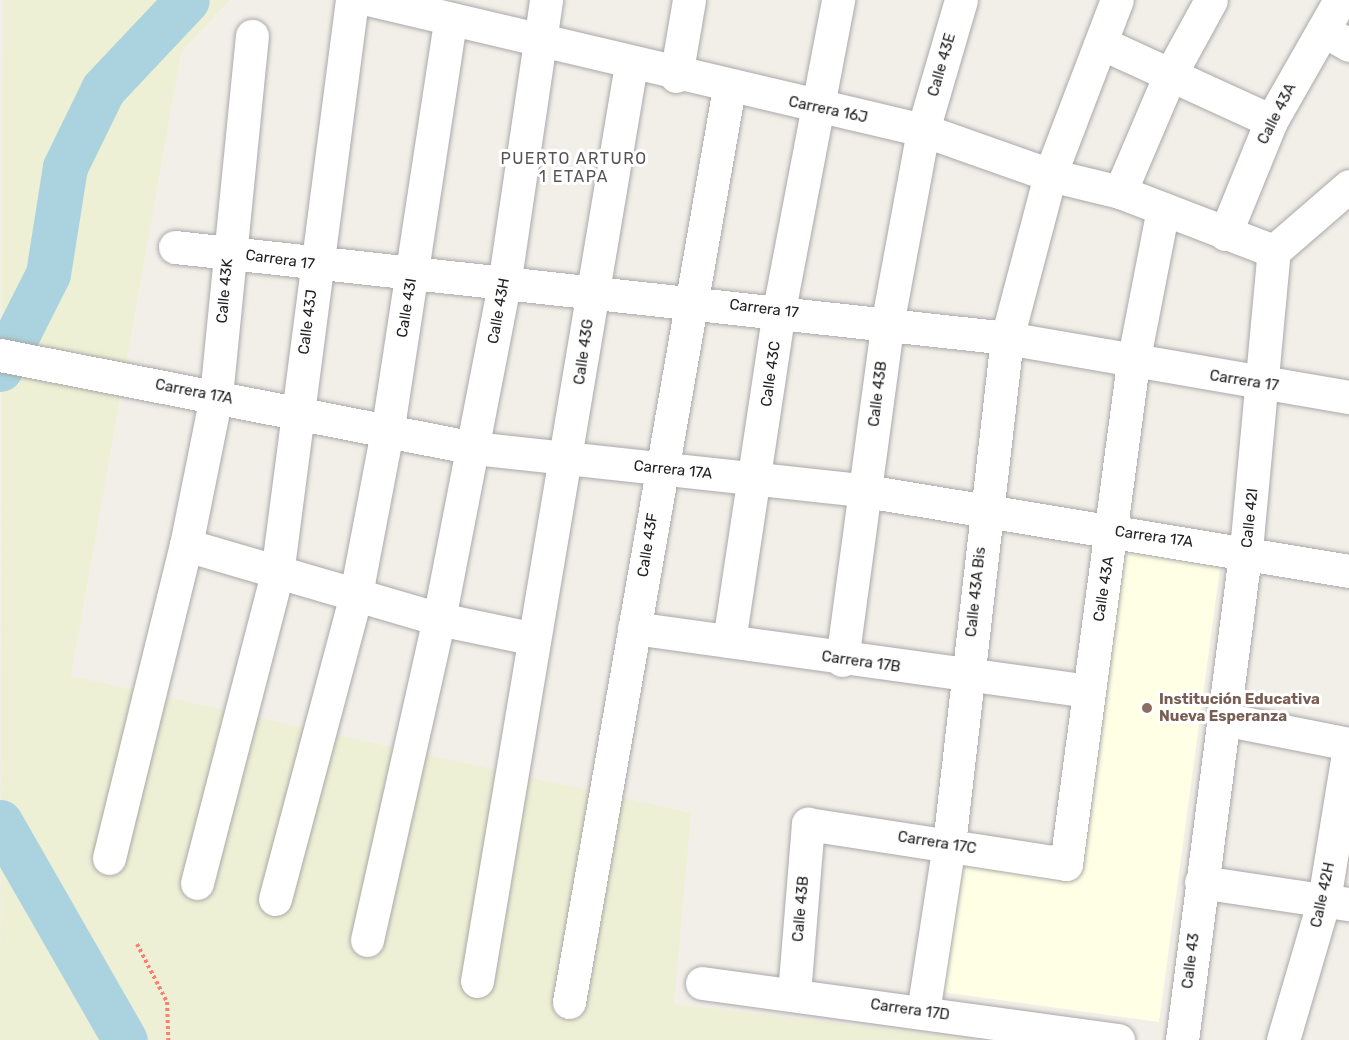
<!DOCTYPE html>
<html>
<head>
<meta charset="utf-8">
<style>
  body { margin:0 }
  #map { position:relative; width:1349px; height:1040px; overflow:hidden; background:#f2efe9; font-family:Rubik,sans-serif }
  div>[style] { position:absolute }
  .education>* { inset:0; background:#ffffe5 }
  .farmland>* { inset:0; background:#eef0d5 }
  .river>* { height:45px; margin:-22.5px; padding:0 22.5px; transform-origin:22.5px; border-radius:22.5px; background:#aad3df }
  .path>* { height:4px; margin-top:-2px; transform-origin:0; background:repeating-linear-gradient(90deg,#fa8072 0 3px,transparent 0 6px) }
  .roads { filter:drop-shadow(0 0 2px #a9a9a9) drop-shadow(0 0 2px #a9a9a9) }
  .minor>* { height:33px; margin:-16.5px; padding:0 16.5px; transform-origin:16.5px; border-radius:16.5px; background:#fff }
  .dots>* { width:16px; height:16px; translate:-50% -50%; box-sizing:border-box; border:3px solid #fff; border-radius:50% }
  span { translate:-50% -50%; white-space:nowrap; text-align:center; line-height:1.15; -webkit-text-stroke:6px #fff; paint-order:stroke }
  .street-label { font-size:15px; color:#222 }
  .education-label { font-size:15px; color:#785e54; font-weight:700 }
  .left { translate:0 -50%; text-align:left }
  .neighbourhood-label { font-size:16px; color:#555; letter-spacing:1.5px }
</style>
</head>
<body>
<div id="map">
  <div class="education">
    <i style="clip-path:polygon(1118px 546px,1221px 561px,1159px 1022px,935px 991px,950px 854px,1056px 865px)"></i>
  </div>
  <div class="farmland">
    <i style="clip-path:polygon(3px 0,230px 0,181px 52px,71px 676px,691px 813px,674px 1004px,978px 1040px,0 1040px)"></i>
  </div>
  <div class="river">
    <i style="left:0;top:369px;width:106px;rotate:-63.2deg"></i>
    <i style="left:48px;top:274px;width:108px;rotate:-81deg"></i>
    <i style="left:65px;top:167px;width:87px;rotate:-64deg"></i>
    <i style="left:103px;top:89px;width:122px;rotate:-46.7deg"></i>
    <i style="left:0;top:822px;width:251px;rotate:60.2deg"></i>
  </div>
  <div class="path">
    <i style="left:137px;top:944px;width:65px;rotate:62.7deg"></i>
    <i style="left:167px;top:1002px;width:38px;rotate:88deg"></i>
  </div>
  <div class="roads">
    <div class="minor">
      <i style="left:372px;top:0;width:566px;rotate:13.28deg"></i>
      <i style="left:923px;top:130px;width:135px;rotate:19.5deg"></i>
      <i style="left:1050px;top:175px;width:72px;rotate:13.7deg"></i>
      <i style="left:1120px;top:192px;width:165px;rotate:21deg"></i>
      <i style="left:1323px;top:30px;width:30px;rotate:30deg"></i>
      <i style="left:1101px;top:43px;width:187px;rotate:24.6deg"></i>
      <i style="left:676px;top:76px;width:77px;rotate:-80.3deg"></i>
      <i style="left:1120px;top:192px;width:127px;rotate:-66.9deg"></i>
      <i style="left:1170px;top:75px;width:85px;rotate:-61.3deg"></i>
      <i style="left:1225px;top:234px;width:122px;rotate:-67.8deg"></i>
      <i style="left:1271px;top:121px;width:139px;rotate:-60.3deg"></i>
      <i style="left:175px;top:247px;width:837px;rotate:6.24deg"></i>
      <i style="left:1007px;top:338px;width:347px;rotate:9.8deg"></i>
      <i style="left:0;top:355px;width:482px;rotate:11.1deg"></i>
      <i style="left:473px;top:448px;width:395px;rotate:6.2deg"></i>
      <i style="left:866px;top:491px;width:490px;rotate:9.4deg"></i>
      <i style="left:186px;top:545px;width:264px;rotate:16.3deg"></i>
      <i style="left:439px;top:619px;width:94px;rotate:11.7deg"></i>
      <i style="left:634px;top:628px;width:458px;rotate:7.9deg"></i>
      <i style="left:729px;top:641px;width:335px;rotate:-81.4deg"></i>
      <i style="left:779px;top:310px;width:316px;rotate:-79.2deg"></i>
      <i style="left:842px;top:660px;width:338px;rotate:-82.3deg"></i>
      <i style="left:887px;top:325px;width:198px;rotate:-79.5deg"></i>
      <i style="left:923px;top:130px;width:135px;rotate:-73.7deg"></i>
      <i style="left:1223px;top:719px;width:128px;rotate:11.2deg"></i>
      <i style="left:109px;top:858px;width:322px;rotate:-76.2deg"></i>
      <i style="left:186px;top:545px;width:152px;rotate:-78.6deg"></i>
      <i style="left:216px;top:396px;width:362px;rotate:-84.3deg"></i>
      <i style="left:1201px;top:882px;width:150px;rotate:8.5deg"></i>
      <i style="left:197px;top:883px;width:319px;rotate:-75.5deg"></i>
      <i style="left:277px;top:574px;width:579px;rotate:-82.56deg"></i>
      <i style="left:275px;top:899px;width:316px;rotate:-75.1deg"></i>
      <i style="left:356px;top:594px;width:170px;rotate:-79.2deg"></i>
      <i style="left:388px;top:427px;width:412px;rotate:-81.3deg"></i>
      <i style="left:367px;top:940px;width:329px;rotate:-77.4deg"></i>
      <i style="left:439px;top:619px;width:340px;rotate:-79deg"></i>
      <i style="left:504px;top:285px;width:288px;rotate:-81.6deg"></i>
      <i style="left:477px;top:981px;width:929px;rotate:-80.46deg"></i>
      <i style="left:702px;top:983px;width:420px;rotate:7.8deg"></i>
      <i style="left:794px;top:994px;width:171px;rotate:-85.3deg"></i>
      <i style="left:808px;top:824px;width:261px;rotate:8.8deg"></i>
      <i style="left:1066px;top:864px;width:505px;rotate:-82.38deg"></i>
      <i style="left:1133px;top:363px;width:157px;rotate:-79deg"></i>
      <i style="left:569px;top:1002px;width:928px;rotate:-80.07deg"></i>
      <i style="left:923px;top:1012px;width:170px;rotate:-81.2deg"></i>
      <i style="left:949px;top:844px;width:509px;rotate:-83.46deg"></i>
      <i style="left:1007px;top:338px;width:169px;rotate:-75.2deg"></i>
      <i style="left:1050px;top:175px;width:187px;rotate:-69.1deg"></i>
      <i style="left:1182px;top:1040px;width:494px;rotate:-82.6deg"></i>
      <i style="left:1246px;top:550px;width:300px;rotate:-84.7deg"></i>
      <i style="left:1274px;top:251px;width:99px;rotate:-40.9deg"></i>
      <i style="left:1283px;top:1040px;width:146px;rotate:-73.7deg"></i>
      <i style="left:1324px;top:900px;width:154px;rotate:-80.7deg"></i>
    </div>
  </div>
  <div class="dots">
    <i style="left:1147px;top:708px;background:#8d6e63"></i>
  </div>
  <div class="street-label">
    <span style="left:942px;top:65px;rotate:-74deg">Calle 43E</span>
    <span style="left:828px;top:110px;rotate:12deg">Carrera 16J</span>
    <span style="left:1277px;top:114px;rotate:-63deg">Calle 43A</span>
    <span style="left:280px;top:260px;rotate:8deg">Carrera 17</span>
    <span style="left:225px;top:291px;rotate:-85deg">Calle 43K</span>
    <span style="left:407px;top:308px;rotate:-81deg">Calle 43I</span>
    <span style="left:764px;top:309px;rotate:7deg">Carrera 17</span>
    <span style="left:499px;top:311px;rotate:-80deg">Calle 43H</span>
    <span style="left:308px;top:322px;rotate:-83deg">Calle 43J</span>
    <span style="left:584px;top:352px;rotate:-82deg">Calle 43G</span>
    <span style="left:771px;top:374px;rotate:-82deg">Calle 43C</span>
    <span style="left:1244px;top:381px;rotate:9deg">Carrera 17</span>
    <span style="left:194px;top:392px;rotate:11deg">Carrera 17A</span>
    <span style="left:878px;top:394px;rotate:-83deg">Calle 43B</span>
    <span style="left:673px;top:470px;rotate:6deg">Carrera 17A</span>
    <span style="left:1250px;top:518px;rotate:-84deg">Calle 42I</span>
    <span style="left:1154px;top:537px;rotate:8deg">Carrera 17A</span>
    <span style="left:648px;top:545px;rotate:-81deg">Calle 43F</span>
    <span style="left:1104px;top:589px;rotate:-81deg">Calle 43A</span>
    <span style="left:976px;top:592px;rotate:-84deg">Calle 43A Bis</span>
    <span style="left:861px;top:662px;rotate:8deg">Carrera 17B</span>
    <span style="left:937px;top:843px;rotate:9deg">Carrera 17C</span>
    <span style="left:1323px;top:895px;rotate:-78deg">Calle 42H</span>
    <span style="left:801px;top:909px;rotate:-85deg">Calle 43B</span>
    <span style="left:1191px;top:961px;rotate:-83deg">Calle 43</span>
    <span style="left:910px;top:1010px;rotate:8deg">Carrera 17D</span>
  </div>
  <div class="education-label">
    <span class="left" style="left:1159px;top:708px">Institución Educativa<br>Nueva Esperanza</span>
  </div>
  <div class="neighbourhood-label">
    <span style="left:574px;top:168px">PUERTO ARTURO<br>1 ETAPA</span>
  </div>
</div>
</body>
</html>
